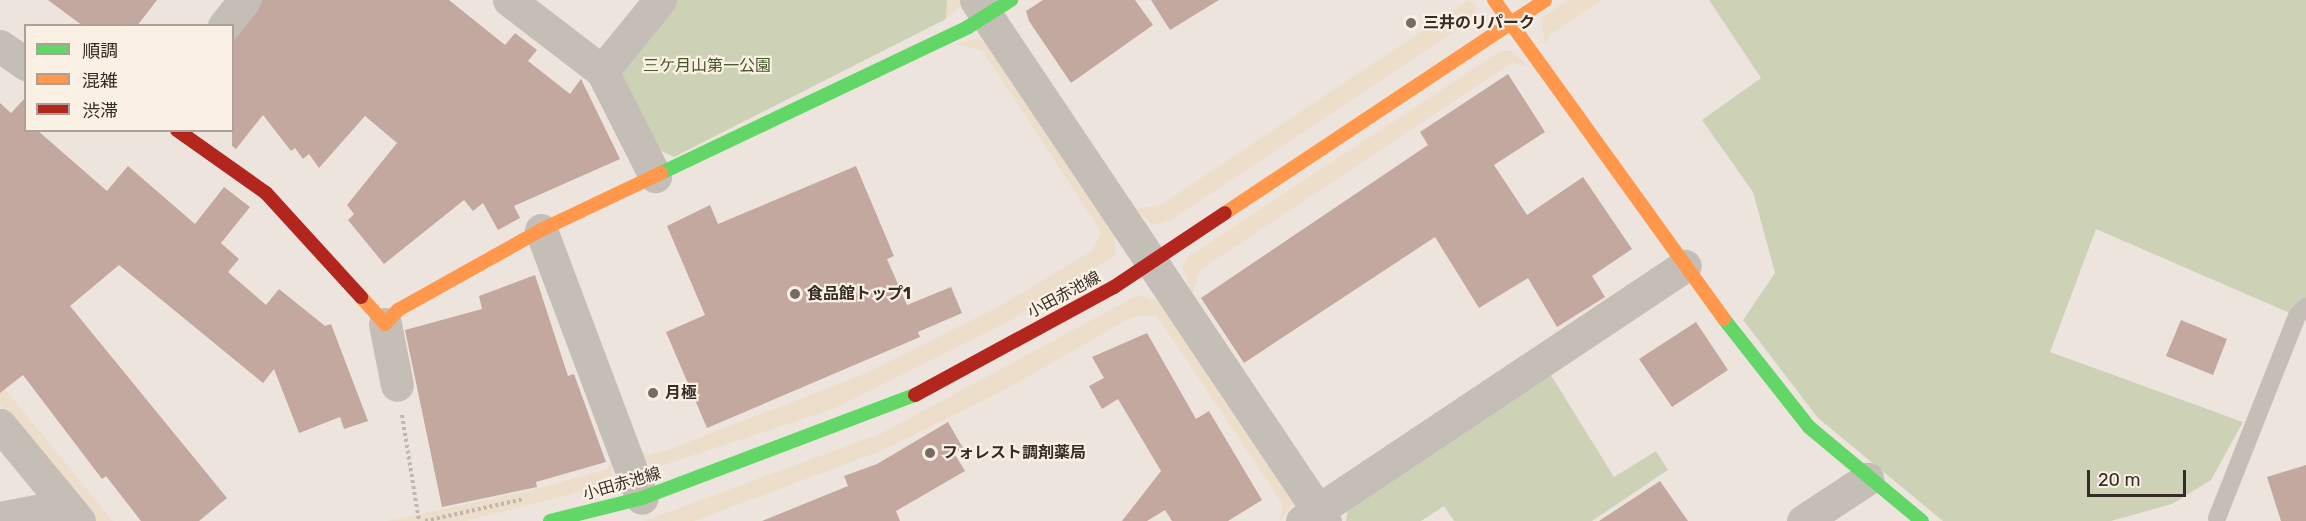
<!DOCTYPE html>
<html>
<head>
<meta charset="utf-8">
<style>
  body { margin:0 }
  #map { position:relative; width:2306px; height:521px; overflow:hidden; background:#ede5dd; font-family:Rubik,"Noto Sans JP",sans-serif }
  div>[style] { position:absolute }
  .green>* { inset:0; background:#cdd2b6 }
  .plaza>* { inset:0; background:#ecdecb }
  .building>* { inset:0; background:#c2a89e }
  .path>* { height:4px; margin-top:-2px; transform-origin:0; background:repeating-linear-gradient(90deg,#beb6af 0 3px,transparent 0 6px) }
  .lane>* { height:18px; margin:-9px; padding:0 9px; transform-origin:9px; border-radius:9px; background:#c5beb7 }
  .street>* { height:33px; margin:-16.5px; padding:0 16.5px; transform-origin:16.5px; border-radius:16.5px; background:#c5beb7 }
  .fast>* { height:14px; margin:-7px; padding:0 7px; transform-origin:7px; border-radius:7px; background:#63d668 }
  .slow>* { height:14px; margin:-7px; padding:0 7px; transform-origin:7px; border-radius:7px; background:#ff974d }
  .jam>* { height:14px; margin:-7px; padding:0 7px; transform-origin:7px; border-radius:7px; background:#b3261e }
  .dots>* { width:16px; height:16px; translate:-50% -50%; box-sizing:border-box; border:3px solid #faf0e4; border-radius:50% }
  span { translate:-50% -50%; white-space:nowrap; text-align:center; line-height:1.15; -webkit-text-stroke:4.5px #faf0e4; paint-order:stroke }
  .poi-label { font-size:16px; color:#362b25; font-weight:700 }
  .left { translate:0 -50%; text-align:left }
  .park-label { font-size:16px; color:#445627 }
  .street-label { font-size:16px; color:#362b25 }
  .legend { position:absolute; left:24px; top:24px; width:210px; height:108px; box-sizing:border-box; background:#faf0e4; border:2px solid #aca198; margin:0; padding:8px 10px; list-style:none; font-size:18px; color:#362b25 }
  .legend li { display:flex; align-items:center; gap:12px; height:30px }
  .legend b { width:30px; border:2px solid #aca198 }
  .scale { position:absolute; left:2087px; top:470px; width:99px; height:27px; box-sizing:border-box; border:3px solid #362b25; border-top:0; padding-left:8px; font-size:18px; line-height:21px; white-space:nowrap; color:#362b25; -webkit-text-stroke:4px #faf0e4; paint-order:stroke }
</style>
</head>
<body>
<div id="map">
  <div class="green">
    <i style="clip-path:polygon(677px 0,947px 0,951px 5px,946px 19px,674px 157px,657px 149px,619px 79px,622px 67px)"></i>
    <i style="clip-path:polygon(1709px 0,2306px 0,2306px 320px,2096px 229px,2050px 352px,2243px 422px,2211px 480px,2172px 504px,2111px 521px,1943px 521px,1818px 418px,1743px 320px,1775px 273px,1753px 192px,1702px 120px,1761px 78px)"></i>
    <i style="clip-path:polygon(1549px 372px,1614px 477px,1656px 451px,1668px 470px,1592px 521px,1454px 521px,1444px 506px,1421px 521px,1346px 521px,1348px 508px)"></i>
  </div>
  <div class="plaza">
    <i style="clip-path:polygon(947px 0,959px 0,961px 6px,946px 19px)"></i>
    <i style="clip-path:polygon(1469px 0,1476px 5px,1475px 18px,1171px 220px,1153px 225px,1135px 209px,1160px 205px)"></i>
    <i style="clip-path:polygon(1568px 0,1602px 0,1550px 35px,1545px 46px,1541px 18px)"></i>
    <i style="clip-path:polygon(975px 39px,984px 41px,1115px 234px,1115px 256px,1008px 322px,831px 410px,651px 469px,638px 448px,648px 455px,670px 449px,862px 375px,1002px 305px,1093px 250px,1101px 232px,983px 51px,955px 44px)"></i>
    <i style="clip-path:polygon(1500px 51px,1512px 51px,1528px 67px,1512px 63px,1200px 270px,1192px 297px,1182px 265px,1188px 257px)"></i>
    <i style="clip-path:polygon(1138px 295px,1159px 301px,1294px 502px,1280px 521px,1282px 503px,1157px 316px,1134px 316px,1008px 388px,881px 451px,694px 521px,644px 521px,882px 433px)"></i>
    <i style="clip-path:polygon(0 383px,113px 521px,95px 521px,0 405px)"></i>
    <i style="clip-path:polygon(613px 461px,611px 482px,605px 486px,466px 521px,387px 521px,520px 493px,605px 470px)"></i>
  </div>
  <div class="building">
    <i style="clip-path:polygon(48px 0,157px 0,137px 26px,83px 26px)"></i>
    <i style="clip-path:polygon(262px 0,449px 0,505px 45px,515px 33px,537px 50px,528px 61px,570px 94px,581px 79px,620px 159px,514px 206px,520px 218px,498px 230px,483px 203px,473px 211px,464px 200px,384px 264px,348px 220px,354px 214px,347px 205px,397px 143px,365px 116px,319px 168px,309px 154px,303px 159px,295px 148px,291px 151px,263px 115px,236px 149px,232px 146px,232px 42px)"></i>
    <i style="clip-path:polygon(1043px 0,1135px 0,1153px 25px,1071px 83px,1029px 21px,1026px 11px)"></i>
    <i style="clip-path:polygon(1151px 0,1219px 0,1170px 30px)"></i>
    <i style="clip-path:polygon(1508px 74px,1545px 132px,1494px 165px,1527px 215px,1583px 177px,1632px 249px,1592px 276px,1605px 297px,1557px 327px,1528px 278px,1479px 308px,1435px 237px,1244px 363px,1201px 298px,1428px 145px,1420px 132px)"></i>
    <i style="clip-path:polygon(26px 97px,26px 130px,37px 130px,107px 191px,128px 166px,195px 224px,224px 187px,250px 207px,221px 243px,239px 259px,228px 272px,266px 305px,279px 289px,325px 326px,331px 324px,368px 421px,344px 429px,340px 417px,299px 433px,274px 369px,263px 383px,119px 265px,70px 306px,227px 498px,199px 521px,141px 521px,106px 476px,102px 479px,23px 375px,0 393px,0 103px,11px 113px)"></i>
    <i style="clip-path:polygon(856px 166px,894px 256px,887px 259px,907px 305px,951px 287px,962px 313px,918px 332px,920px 337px,707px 428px,666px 332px,705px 315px,667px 226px,710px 205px,718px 224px)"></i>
    <i style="clip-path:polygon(535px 275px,568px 376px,574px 374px,606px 462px,536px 482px,537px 487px,442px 507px,405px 330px,482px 309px,479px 296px)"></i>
    <i style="clip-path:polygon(2181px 320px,2227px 339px,2213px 375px,2166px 356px)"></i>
    <i style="clip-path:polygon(1696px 322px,1728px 370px,1672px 407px,1639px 359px)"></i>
    <i style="clip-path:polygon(1147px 333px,1196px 419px,1209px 411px,1262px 500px,1228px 521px,1172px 521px,1165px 510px,1147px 521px,1122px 521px,1161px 471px,1118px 399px,1102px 409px,1089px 386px,1104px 378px,1092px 357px)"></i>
    <i style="clip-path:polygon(948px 422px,963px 448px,954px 453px,965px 471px,896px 511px,900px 521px,762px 521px,848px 486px,844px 476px,877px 464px)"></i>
    <i style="clip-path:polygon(2306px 465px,2306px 521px,2281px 521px,2267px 477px)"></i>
    <i style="clip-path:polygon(1660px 481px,1688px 521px,1599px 521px)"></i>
  </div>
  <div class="path">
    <i style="left:402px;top:415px;width:107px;rotate:80.9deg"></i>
    <i style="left:425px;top:521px;width:101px;rotate:-12.5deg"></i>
  </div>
  <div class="lane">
    <i style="left:2217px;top:518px;width:217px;rotate:-68.4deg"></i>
    <i style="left:2297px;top:316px;width:13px;rotate:-45deg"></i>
  </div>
  <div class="street">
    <i style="left:509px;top:0;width:117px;rotate:37.4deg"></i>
    <i style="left:602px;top:71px;width:118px;rotate:63.2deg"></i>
    <i style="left:976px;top:0;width:627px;rotate:56.18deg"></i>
    <i style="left:224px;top:26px;width:33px;rotate:-52deg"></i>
    <i style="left:0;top:46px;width:32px;rotate:35deg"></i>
    <i style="left:602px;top:71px;width:92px;rotate:-50.8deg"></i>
    <i style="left:541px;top:230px;width:286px;rotate:69.4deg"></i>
    <i style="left:385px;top:324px;width:62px;rotate:78.9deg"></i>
    <i style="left:0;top:425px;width:124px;rotate:50.5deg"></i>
    <i style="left:0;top:518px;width:67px;rotate:-11.1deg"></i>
    <i style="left:1302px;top:521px;width:460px;rotate:-33.7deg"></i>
    <i style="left:1803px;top:521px;width:77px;rotate:-33.3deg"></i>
  </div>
  <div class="fast">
    <i style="left:661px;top:173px;width:340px;rotate:-25.4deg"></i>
    <i style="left:968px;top:27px;width:51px;rotate:-32.1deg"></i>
    <i style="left:1724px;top:319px;width:137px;rotate:51.8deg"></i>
    <i style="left:1809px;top:427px;width:147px;rotate:39.8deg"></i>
    <i style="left:550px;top:521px;width:95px;rotate:-14deg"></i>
    <i style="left:642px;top:498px;width:292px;rotate:-20.7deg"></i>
  </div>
  <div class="slow">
    <i style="left:1494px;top:0;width:393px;rotate:54.2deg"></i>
    <i style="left:1225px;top:213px;width:384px;rotate:-33.6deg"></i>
    <i style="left:361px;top:297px;width:36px;rotate:48deg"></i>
    <i style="left:385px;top:324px;width:19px;rotate:-47deg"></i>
    <i style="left:398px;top:310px;width:164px;rotate:-29.2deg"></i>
    <i style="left:541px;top:230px;width:133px;rotate:-25.4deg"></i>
  </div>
  <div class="jam">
    <i style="left:177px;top:130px;width:109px;rotate:35.3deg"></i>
    <i style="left:266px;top:193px;width:141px;rotate:47.6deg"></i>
    <i style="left:915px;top:395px;width:226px;rotate:-28.5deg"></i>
    <i style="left:1114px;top:287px;width:133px;rotate:-33.7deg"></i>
  </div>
  <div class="dots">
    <i style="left:1411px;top:23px;background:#766c65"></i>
    <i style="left:795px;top:294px;background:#766c65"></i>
    <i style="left:653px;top:393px;background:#766c65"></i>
    <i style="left:930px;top:453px;background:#766c65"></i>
  </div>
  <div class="poi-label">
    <span class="left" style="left:1423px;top:23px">三井のリパーク</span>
    <span class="left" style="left:807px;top:294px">食品館トップ1</span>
    <span class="left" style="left:665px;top:393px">月極</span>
    <span class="left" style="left:942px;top:453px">フォレスト調剤薬局</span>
  </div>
  <div class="park-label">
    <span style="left:707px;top:66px">三ケ月山第一公園</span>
  </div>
  <div class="street-label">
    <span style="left:1064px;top:295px;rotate:-28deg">小田赤池線</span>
    <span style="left:622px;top:484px;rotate:-16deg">小田赤池線</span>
  </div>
  <ul class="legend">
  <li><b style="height:8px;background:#63d668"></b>順調</li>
  <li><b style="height:8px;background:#ff974d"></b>混雑</li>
  <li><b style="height:8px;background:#b3261e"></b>渋滞</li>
  </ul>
  <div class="scale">20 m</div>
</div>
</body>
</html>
